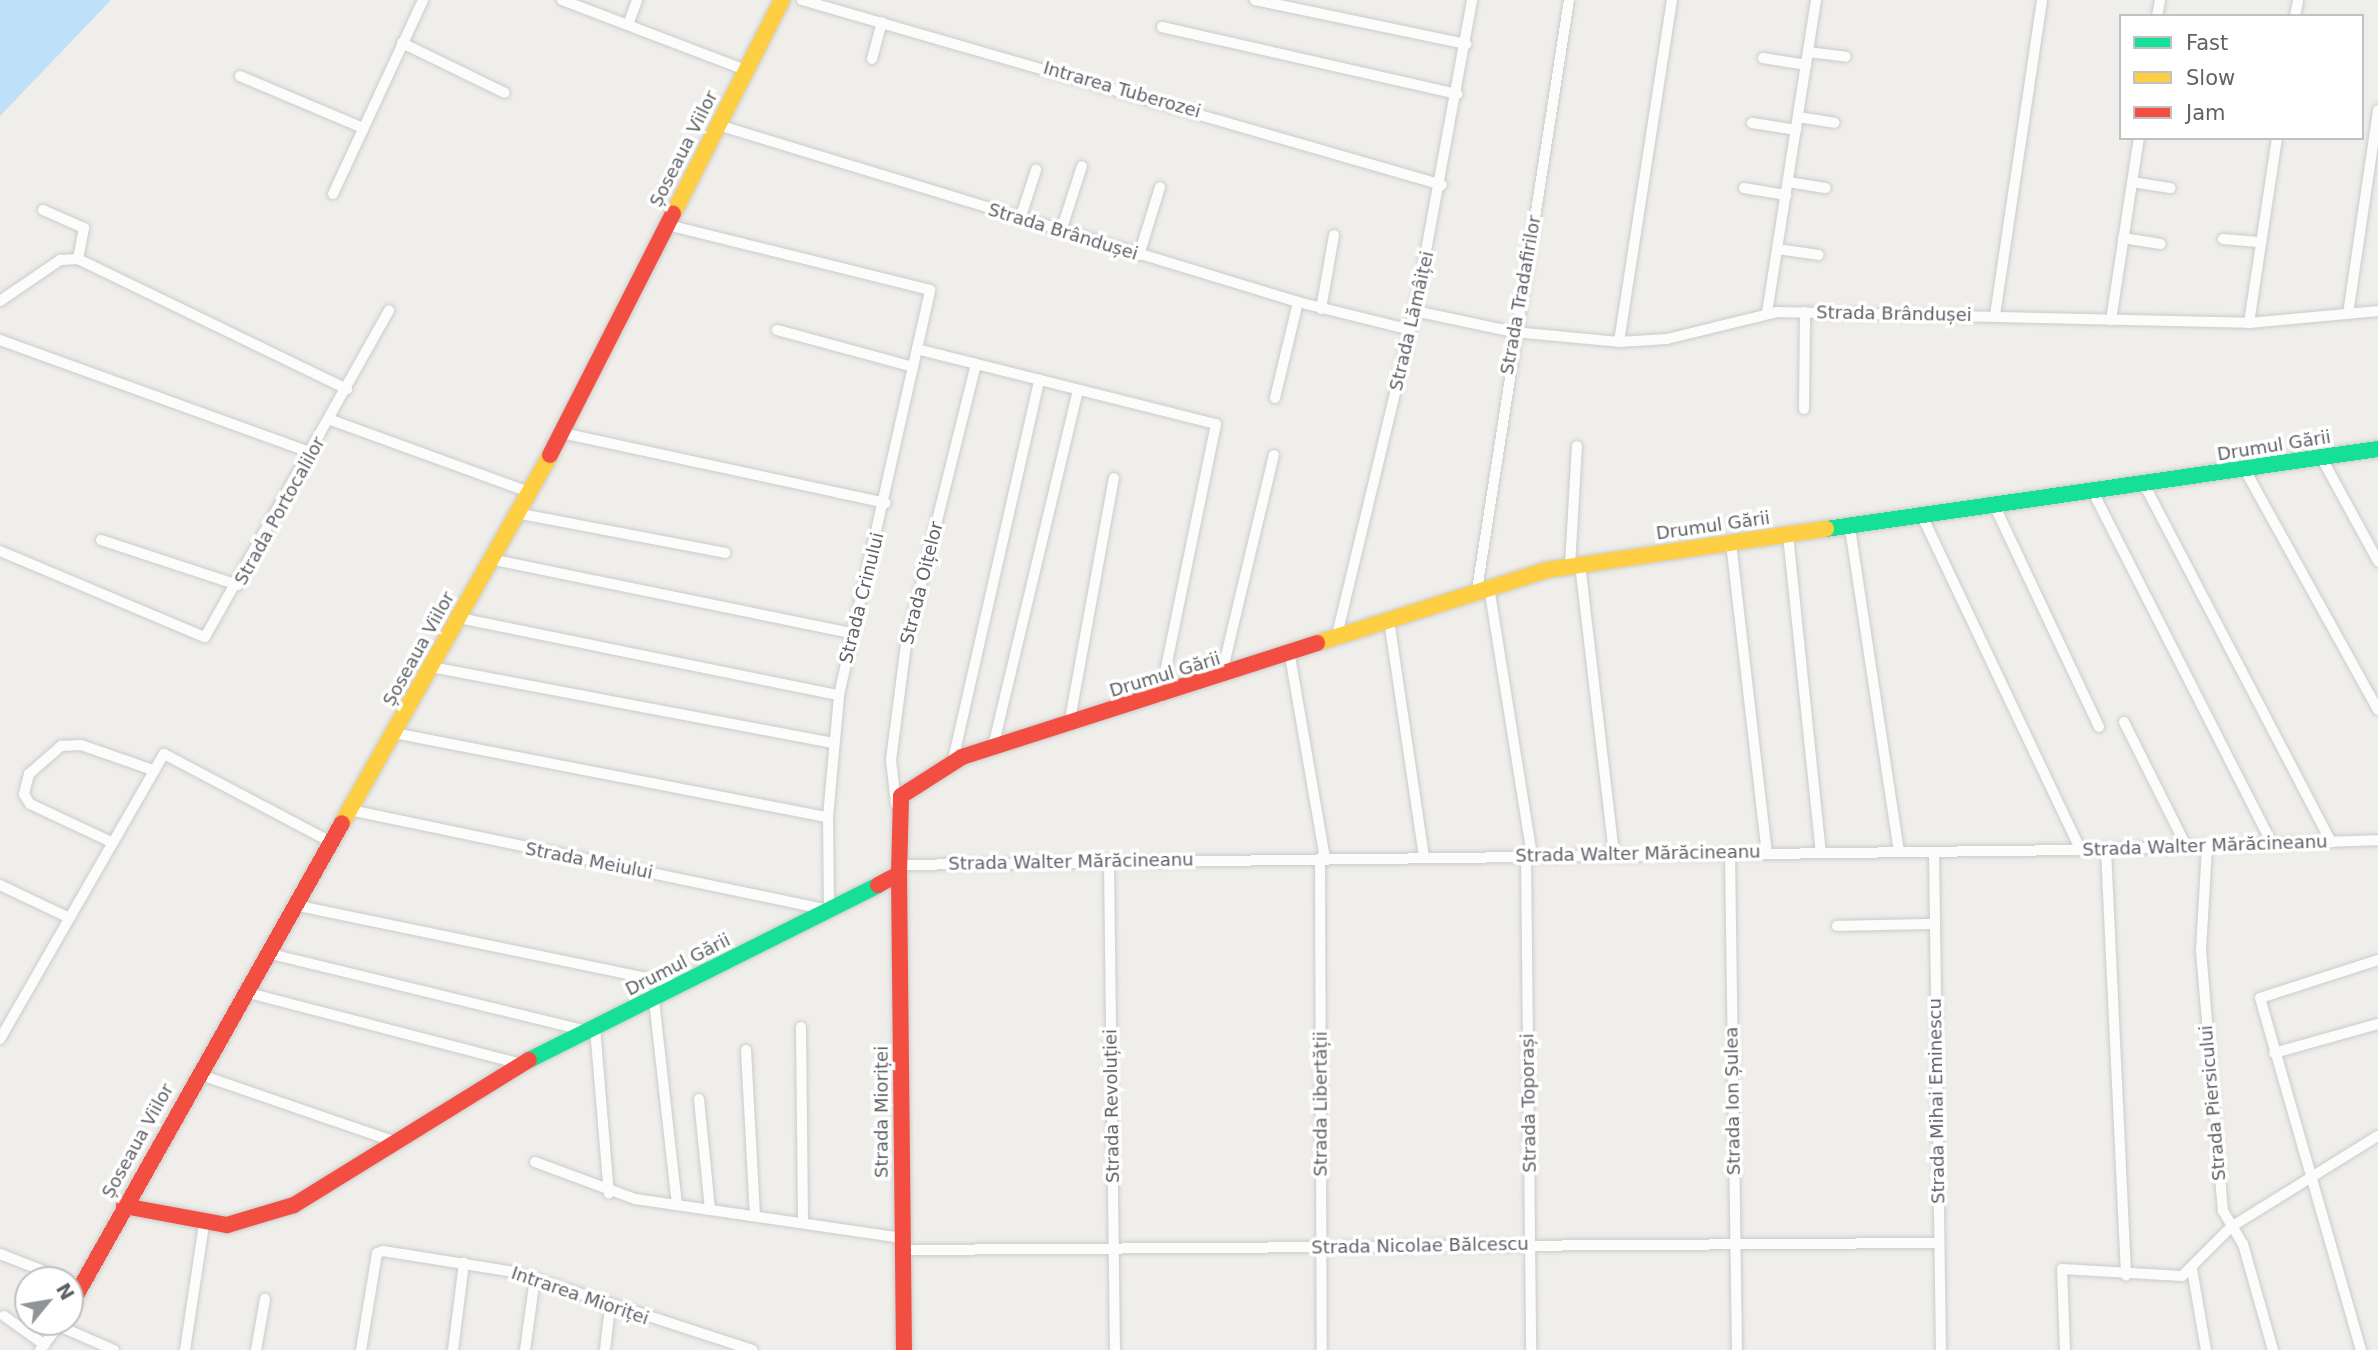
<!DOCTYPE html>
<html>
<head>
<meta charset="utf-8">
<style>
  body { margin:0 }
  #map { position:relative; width:2378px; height:1350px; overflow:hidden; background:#efeeea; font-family:"DejaVu Sans",sans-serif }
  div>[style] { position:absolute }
  .water>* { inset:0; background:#bfe0f9 }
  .roads { filter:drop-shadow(0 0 2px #cbcccc) drop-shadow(0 0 2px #cbcccc) }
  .street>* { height:10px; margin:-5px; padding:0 5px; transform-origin:5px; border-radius:5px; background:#fdfcfc }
  .fast>* { height:16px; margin:-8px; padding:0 8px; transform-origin:8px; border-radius:8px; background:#16e098 }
  .slow>* { height:16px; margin:-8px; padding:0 8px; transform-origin:8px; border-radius:8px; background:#ffcf43 }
  .jam>* { height:16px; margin:-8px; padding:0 8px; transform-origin:8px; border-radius:8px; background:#f24e42 }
  span { translate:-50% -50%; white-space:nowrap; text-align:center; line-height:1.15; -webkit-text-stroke:7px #fff; paint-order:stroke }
  .street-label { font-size:18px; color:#5f6368 }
  .legend { position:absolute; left:2119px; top:14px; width:245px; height:126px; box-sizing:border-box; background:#fff; border:2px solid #bfc1c3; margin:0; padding:9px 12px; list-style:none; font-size:21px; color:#5f6368 }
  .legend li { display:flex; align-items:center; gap:14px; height:35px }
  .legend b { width:35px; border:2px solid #bfc1c3 }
  .north { position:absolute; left:14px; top:1266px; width:70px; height:70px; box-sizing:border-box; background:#fff; border:2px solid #bfc1c3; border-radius:50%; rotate:60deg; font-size:19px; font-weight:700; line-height:28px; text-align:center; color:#5f6368 }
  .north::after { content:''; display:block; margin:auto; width:24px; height:32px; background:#919496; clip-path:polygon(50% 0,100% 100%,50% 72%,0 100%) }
</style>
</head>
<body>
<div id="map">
  <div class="water">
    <i style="clip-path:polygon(0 0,111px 0,0 116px)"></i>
  </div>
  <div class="roads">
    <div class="street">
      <i style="left:562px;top:0;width:196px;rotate:20.9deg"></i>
      <i style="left:802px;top:0;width:666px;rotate:16.12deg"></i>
      <i style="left:1255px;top:0;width:216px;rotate:11.8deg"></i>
      <i style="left:2157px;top:16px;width:16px;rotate:-79deg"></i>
      <i style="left:2295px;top:16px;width:16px;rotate:-79deg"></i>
      <i style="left:628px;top:25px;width:27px;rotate:-70deg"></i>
      <i style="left:1162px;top:27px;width:303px;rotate:12.8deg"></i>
      <i style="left:402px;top:43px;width:114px;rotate:25.9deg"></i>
      <i style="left:1808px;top:52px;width:38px;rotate:7deg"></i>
      <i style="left:1763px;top:58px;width:44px;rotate:9.2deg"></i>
      <i style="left:872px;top:59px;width:38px;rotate:-75deg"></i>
      <i style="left:240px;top:76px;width:134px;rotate:22.9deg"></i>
      <i style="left:1798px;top:117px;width:37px;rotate:9deg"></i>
      <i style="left:1752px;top:123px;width:45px;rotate:9deg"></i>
      <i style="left:718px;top:125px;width:606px;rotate:16.97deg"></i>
      <i style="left:1298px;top:302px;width:116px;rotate:13.9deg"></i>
      <i style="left:1788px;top:182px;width:38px;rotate:9deg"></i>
      <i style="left:2132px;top:182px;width:39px;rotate:9deg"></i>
      <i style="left:1744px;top:188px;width:43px;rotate:9.5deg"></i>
      <i style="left:333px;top:194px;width:214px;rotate:-65.1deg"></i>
      <i style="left:43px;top:210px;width:45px;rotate:23.7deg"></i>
      <i style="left:84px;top:228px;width:32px;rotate:101deg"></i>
      <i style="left:1020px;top:219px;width:52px;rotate:-71.9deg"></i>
      <i style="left:1061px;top:231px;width:68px;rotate:-72.1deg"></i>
      <i style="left:2123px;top:238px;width:38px;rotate:9deg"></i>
      <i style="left:2223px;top:239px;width:38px;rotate:5deg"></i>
      <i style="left:1777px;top:249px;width:42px;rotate:8.1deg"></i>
      <i style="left:1139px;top:255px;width:71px;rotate:-72.8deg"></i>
      <i style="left:0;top:301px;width:73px;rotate:-34.3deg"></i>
      <i style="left:60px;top:260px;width:18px;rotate:-3deg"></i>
      <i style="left:78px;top:259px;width:299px;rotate:25.8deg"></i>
      <i style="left:1321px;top:309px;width:75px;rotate:-80deg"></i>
      <i style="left:1415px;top:311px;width:101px;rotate:12deg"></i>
      <i style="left:1514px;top:332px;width:105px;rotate:5.4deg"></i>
      <i style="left:1619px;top:342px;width:48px;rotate:-3.6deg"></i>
      <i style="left:1667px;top:339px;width:113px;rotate:-13.8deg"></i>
      <i style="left:1777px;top:312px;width:472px;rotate:1.3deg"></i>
      <i style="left:2249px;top:323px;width:130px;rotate:-5.3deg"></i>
      <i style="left:1767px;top:313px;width:317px;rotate:-81.1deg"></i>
      <i style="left:2348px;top:314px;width:206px;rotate:-81.6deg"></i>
      <i style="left:1995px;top:315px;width:318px;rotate:-81.5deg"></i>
      <i style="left:2111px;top:320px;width:184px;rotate:-81.3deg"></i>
      <i style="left:2249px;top:323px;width:187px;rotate:-81.4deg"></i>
      <i style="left:777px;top:330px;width:141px;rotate:15.2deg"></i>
      <i style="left:0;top:340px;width:332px;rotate:19.9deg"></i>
      <i style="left:1619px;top:342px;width:346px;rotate:-81.2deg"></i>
      <i style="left:917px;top:349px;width:308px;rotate:14.1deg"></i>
      <i style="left:1216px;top:424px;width:279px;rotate:101.6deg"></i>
      <i style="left:1275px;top:398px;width:99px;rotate:-76.5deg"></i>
      <i style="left:1804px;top:409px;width:97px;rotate:-89.4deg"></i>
      <i style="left:331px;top:420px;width:211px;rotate:20deg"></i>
      <i style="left:562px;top:433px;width:331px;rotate:12.2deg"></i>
      <i style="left:2321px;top:457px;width:119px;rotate:61.3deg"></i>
      <i style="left:2245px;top:470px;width:274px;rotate:61deg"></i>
      <i style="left:2145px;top:486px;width:402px;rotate:62.4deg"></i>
      <i style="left:2094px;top:494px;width:393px;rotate:63deg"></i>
      <i style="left:1996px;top:509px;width:241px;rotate:64.7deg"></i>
      <i style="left:516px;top:513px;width:213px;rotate:10.8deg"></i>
      <i style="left:1923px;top:518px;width:368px;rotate:64.6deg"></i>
      <i style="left:1850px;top:528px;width:328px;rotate:81.4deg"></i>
      <i style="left:1788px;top:535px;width:319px;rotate:84.1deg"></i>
      <i style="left:101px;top:540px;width:144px;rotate:18.2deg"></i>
      <i style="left:1731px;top:543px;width:311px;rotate:83.4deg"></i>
      <i style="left:0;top:551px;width:222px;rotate:22.8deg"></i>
      <i style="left:205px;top:637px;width:375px;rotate:-60.6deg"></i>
      <i style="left:490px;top:559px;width:368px;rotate:11.6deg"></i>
      <i style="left:1580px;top:564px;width:292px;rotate:83.3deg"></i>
      <i style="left:1570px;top:566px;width:120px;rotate:-86.7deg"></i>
      <i style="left:1489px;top:587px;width:271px;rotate:80.9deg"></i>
      <i style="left:1477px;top:590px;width:597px;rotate:-81.14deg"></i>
      <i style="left:459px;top:618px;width:388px;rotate:11.5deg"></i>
      <i style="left:1389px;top:620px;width:239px;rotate:81.6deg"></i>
      <i style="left:1336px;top:639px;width:337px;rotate:-76.5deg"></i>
      <i style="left:1415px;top:311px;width:316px;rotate:-79.6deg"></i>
      <i style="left:1290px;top:656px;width:205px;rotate:80.2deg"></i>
      <i style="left:431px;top:667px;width:408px;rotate:10.7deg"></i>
      <i style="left:1221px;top:677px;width:228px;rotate:-76.6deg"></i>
      <i style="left:2124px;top:722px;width:141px;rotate:63.4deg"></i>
      <i style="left:1069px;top:725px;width:251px;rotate:-79.7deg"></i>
      <i style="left:394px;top:733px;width:442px;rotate:11deg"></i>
      <i style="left:993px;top:747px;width:367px;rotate:-76.6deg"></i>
      <i style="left:953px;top:760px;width:390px;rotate:-77.2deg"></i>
      <i style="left:896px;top:804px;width:44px;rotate:-96.5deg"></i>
      <i style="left:891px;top:760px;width:116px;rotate:-82.6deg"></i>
      <i style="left:906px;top:645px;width:289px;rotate:-76deg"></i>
      <i style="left:350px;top:810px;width:489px;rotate:11.8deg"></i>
      <i style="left:829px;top:910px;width:93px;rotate:-90.6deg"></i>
      <i style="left:828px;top:817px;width:122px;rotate:-84.8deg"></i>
      <i style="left:839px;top:695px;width:415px;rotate:-77.3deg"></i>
      <i style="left:930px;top:290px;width:271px;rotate:-166.1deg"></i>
      <i style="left:109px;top:841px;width:87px;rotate:-154.9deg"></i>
      <i style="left:30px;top:804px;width:12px;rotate:-121deg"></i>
      <i style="left:24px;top:794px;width:21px;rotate:-76deg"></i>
      <i style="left:29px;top:774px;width:43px;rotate:-41.2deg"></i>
      <i style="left:61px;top:746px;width:20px;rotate:-3deg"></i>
      <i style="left:81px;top:745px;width:73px;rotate:19.2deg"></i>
      <i style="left:2207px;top:847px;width:103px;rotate:93.3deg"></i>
      <i style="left:2201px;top:950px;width:262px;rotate:85.2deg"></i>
      <i style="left:2223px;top:1211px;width:39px;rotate:59deg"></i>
      <i style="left:2243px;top:1244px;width:110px;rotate:74.2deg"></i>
      <i style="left:2106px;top:850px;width:426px;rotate:87.3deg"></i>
      <i style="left:1934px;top:852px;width:498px;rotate:89.2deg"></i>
      <i style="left:1730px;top:853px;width:497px;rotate:89.2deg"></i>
      <i style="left:1526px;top:855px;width:495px;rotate:89.4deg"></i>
      <i style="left:1320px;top:858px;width:492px;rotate:89.8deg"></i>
      <i style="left:1109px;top:862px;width:488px;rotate:89.3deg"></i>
      <i style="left:898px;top:865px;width:1183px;rotate:-0.73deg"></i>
      <i style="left:2081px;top:850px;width:297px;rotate:-1.9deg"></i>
      <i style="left:0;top:885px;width:74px;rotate:25.5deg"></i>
      <i style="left:294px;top:905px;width:393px;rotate:11.7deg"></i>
      <i style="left:1837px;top:926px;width:98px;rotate:-1.2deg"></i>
      <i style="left:267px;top:953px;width:329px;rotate:13.7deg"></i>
      <i style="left:245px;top:992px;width:285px;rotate:14.6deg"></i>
      <i style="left:654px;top:1000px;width:206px;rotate:83.6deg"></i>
      <i style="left:801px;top:1027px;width:195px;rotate:89.4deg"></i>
      <i style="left:595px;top:1028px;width:166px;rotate:85.2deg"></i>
      <i style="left:0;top:1039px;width:329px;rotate:-60.1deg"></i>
      <i style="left:164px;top:754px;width:189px;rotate:27.8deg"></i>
      <i style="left:746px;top:1050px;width:164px;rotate:86.9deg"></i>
      <i style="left:2274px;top:1053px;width:108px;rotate:-15.6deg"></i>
      <i style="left:198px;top:1074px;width:208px;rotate:19deg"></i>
      <i style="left:699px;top:1099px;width:111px;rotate:84.3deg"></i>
      <i style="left:535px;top:1162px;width:107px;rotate:20.3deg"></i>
      <i style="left:635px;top:1199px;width:270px;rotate:8.3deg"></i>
      <i style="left:902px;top:1250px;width:1037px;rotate:-0.39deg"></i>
      <i style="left:0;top:1254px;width:72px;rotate:21.2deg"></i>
      <i style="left:2192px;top:1269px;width:82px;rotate:80.2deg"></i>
      <i style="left:4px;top:1316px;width:50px;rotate:35.3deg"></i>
      <i style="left:59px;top:1326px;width:60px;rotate:23.6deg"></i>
      <i style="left:40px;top:1350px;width:35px;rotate:-53deg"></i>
      <i style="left:185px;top:1350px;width:127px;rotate:-81.4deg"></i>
      <i style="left:256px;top:1350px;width:52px;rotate:-80deg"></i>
      <i style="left:361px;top:1350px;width:98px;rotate:-80.6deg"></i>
      <i style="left:377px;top:1253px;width:6px;rotate:-18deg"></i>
      <i style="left:383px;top:1251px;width:133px;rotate:9.1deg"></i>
      <i style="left:514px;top:1272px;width:251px;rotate:18.1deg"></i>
      <i style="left:453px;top:1350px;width:88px;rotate:-82.8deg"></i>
      <i style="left:525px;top:1350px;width:73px;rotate:-82.1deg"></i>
      <i style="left:605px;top:1350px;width:44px;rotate:-83.5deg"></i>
      <i style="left:2065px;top:1350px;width:81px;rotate:-92.1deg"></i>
      <i style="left:2062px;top:1269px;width:120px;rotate:3.3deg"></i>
      <i style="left:2182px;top:1276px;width:69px;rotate:-45deg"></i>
      <i style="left:2231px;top:1227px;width:173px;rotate:-31.8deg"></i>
      <i style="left:2361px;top:1350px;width:366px;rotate:-106deg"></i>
      <i style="left:2260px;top:998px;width:124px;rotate:-17.9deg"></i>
    </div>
    <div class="fast">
      <i style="left:1826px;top:529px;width:558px;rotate:-8.25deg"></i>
      <i style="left:529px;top:1060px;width:390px;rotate:-26.6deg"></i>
    </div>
    <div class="slow">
      <i style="left:673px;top:214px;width:240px;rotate:-63deg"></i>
      <i style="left:1317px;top:643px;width:241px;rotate:-17.6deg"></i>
      <i style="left:1547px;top:570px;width:282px;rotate:-8.4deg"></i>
      <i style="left:342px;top:823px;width:423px;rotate:-60.5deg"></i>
    </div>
    <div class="jam">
      <i style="left:550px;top:455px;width:271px;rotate:-63deg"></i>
      <i style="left:899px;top:874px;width:476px;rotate:89.4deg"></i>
      <i style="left:878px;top:885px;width:24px;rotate:-28deg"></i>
      <i style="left:899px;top:874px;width:78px;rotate:-88.5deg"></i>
      <i style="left:901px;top:796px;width:72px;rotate:-32.6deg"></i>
      <i style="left:962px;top:757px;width:373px;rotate:-17.8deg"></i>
      <i style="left:124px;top:1206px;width:105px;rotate:10.5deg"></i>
      <i style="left:227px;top:1225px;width:70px;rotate:-16.6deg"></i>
      <i style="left:294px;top:1205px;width:276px;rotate:-31.7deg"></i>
      <i style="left:70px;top:1306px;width:554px;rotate:-60.61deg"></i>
    </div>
  </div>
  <div class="street-label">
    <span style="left:1122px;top:90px;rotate:16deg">Intrarea Tuberozei</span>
    <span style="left:684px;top:149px;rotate:-63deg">Șoseaua Viilor</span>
    <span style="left:1063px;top:232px;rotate:17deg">Strada Brândușei</span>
    <span style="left:1521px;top:295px;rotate:-80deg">Strada Tradafirilor</span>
    <span style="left:1894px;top:314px;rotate:1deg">Strada Brândușei</span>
    <span style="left:1412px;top:321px;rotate:-77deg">Strada Lămâiței</span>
    <span style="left:2274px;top:446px;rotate:-9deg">Drumul Gării</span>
    <span style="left:280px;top:511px;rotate:-61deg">Strada Portocalilor</span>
    <span style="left:1713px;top:526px;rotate:-8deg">Drumul Gării</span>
    <span style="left:922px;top:583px;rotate:-76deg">Strada Oițelor</span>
    <span style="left:862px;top:598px;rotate:-76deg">Strada Crinului</span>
    <span style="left:419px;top:649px;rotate:-61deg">Șoseaua Viilor</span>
    <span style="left:1165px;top:675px;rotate:-17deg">Drumul Gării</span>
    <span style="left:2205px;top:846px;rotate:-2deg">Strada Walter Mărăcineanu</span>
    <span style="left:1638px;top:854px;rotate:-1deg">Strada Walter Mărăcineanu</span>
    <span style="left:589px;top:861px;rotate:11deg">Strada Meiului</span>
    <span style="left:1071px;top:862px;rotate:-1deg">Strada Walter Mărăcineanu</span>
    <span style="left:678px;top:965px;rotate:-27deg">Drumul Gării</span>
    <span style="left:1733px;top:1101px;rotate:-91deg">Strada Ion Șulea</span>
    <span style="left:1937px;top:1101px;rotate:-91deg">Strada Mihai Eminescu</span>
    <span style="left:1529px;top:1103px;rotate:-91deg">Strada Toporași</span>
    <span style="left:2213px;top:1103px;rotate:-95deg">Strada Piersicului</span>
    <span style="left:1321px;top:1104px;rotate:-90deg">Strada Libertății</span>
    <span style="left:1112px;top:1106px;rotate:-91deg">Strada Revoluției</span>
    <span style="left:882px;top:1112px;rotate:-90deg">Strada Mioriței</span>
    <span style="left:138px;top:1141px;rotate:-61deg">Șoseaua Viilor</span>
    <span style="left:1420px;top:1246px;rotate:-1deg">Strada Nicolae Bălcescu</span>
    <span style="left:580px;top:1296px;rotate:19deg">Intrarea Mioriței</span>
  </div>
  <ul class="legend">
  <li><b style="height:9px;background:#16e098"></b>Fast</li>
  <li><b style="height:9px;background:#ffcf43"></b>Slow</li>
  <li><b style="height:9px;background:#f24e42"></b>Jam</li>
  </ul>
  <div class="north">N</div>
</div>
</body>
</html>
